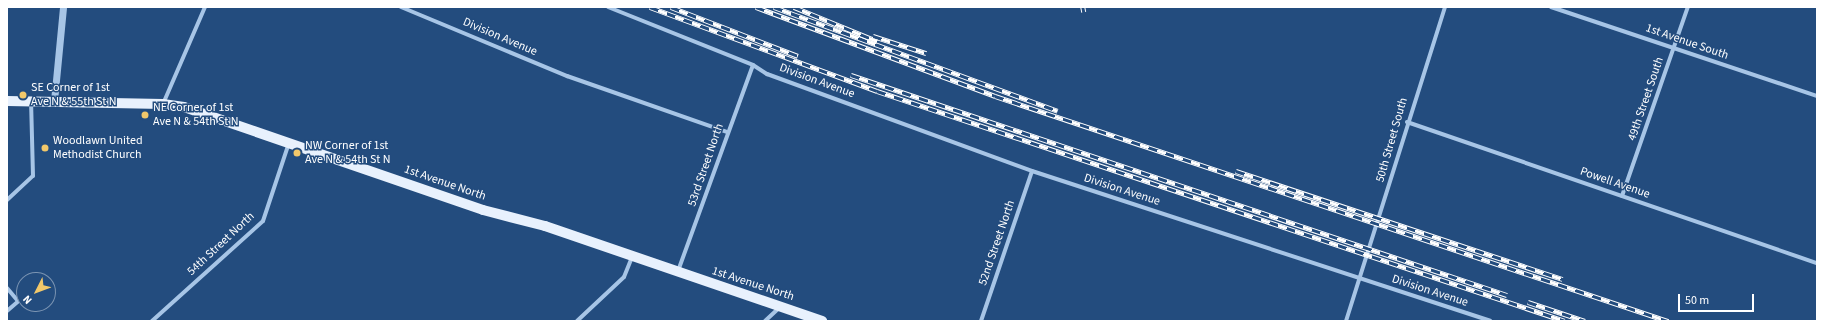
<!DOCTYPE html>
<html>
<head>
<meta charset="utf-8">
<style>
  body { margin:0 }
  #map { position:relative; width:1824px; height:328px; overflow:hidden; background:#234c7e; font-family:"Source Sans 3",sans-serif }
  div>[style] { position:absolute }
  .minor>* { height:4px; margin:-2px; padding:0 2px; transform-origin:2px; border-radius:2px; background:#a7c5e6 }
  .tertiary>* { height:7px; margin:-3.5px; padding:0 3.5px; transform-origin:3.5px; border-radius:3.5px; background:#a7c5e6 }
  .primary>* { height:10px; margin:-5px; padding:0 5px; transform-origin:5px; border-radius:5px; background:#e8f1fd }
  .rail>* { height:4.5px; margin-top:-2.25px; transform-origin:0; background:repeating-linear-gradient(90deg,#234c7e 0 9px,#fff 0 18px); box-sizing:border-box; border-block:1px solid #fff }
  .dots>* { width:11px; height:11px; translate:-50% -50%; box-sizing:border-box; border:2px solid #234c7e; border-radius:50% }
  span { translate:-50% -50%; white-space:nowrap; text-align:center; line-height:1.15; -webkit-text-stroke:3px #234c7e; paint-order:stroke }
  .street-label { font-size:12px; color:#fff }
  .poi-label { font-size:12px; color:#fff }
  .left { translate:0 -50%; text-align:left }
  .frame { position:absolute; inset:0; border:8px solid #fff; pointer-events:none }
  .north { position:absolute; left:16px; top:272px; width:40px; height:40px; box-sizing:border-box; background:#234c7e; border:1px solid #7b94b2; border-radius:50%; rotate:228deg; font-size:11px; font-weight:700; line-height:16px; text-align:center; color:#fff }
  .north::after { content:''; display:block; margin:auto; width:14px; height:18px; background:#f2c86a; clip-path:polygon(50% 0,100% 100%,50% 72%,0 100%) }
  .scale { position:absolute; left:1678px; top:294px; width:76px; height:18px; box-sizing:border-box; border:2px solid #fff; border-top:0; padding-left:5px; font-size:12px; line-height:14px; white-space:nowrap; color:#fff; -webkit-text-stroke:3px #234c7e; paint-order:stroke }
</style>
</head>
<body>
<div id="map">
  <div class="minor">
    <i style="left:401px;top:7px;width:180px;rotate:22.6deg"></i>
    <i style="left:567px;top:76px;width:170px;rotate:19.3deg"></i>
    <i style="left:608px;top:7px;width:156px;rotate:21.8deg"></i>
    <i style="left:753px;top:65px;width:17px;rotate:33deg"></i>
    <i style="left:767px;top:74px;width:282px;rotate:20.1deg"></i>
    <i style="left:1032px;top:171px;width:482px;rotate:18.1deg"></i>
    <i style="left:1551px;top:7px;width:280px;rotate:18.5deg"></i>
    <i style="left:163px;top:104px;width:106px;rotate:-66.6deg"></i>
    <i style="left:1407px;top:122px;width:434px;rotate:19deg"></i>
    <i style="left:1622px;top:196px;width:200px;rotate:-70.8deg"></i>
    <i style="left:7px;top:200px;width:35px;rotate:-43deg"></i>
    <i style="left:33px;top:176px;width:74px;rotate:-91.5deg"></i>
    <i style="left:678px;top:271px;width:219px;rotate:-70deg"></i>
    <i style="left:7px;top:288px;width:17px;rotate:50deg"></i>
    <i style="left:7px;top:311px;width:23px;rotate:-41deg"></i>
    <i style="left:152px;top:321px;width:149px;rotate:-42deg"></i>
    <i style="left:263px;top:221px;width:82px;rotate:-71.6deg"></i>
    <i style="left:577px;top:321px;width:64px;rotate:-43.1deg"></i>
    <i style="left:624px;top:277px;width:22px;rotate:-68deg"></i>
    <i style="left:765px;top:321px;width:21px;rotate:-43deg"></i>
    <i style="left:981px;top:321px;width:158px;rotate:-71.2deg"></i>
    <i style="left:1346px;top:321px;width:329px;rotate:-72.5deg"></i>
  </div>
  <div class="tertiary">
    <i style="left:54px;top:101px;width:94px;rotate:-84.5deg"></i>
  </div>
  <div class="primary">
    <i style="left:7px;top:101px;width:156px;rotate:1.1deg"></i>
    <i style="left:163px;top:104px;width:21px;rotate:8deg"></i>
    <i style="left:184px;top:107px;width:316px;rotate:19deg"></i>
    <i style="left:483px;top:210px;width:64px;rotate:14.5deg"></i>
    <i style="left:545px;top:226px;width:293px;rotate:18.9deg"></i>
  </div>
  <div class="rail">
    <i style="left:650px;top:7px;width:242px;rotate:20.3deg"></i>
    <i style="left:877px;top:91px;width:725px;rotate:18.48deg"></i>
    <i style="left:671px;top:7px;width:136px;rotate:21.1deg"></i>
    <i style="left:756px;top:7px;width:255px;rotate:20.4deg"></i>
    <i style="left:995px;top:96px;width:710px;rotate:18.49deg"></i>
    <i style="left:774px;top:7px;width:302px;rotate:20.1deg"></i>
    <i style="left:794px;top:7px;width:90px;rotate:22.3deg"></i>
    <i style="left:1083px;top:7px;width:5px;rotate:79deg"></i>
    <i style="left:873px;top:36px;width:56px;rotate:17.8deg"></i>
    <i style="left:851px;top:75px;width:692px;rotate:18.54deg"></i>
    <i style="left:1236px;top:171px;width:344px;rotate:18.3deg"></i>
    <i style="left:1528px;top:302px;width:60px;rotate:18.4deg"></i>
  </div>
  <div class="dots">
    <i style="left:23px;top:95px;background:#f2c86a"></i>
    <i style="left:145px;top:115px;background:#f2c86a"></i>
    <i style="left:45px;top:148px;background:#f2c86a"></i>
    <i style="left:297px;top:153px;background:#f2c86a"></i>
  </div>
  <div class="street-label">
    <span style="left:500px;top:37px;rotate:23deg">Division Avenue</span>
    <span style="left:1687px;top:42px;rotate:19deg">1st Avenue South</span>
    <span style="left:817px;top:81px;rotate:20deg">Division Avenue</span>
    <span style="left:1646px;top:99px;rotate:-71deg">49th Street South</span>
    <span style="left:1392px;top:140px;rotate:-74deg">50th Street South</span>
    <span style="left:706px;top:165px;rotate:-71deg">53rd Street North</span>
    <span style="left:445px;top:183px;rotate:19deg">1st Avenue North</span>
    <span style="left:1615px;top:183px;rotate:19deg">Powell Avenue</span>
    <span style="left:1122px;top:190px;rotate:18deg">Division Avenue</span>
    <span style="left:997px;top:243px;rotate:-71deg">52nd Street North</span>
    <span style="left:221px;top:244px;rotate:-43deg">54th Street North</span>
    <span style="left:753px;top:284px;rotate:18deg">1st Avenue North</span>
    <span style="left:1430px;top:291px;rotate:18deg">Division Avenue</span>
  </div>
  <div class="poi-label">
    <span class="left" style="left:31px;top:95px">SE Corner of 1st<br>Ave N &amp; 55th St N</span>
    <span class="left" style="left:153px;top:115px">NE Corner of 1st<br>Ave N &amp; 54th St N</span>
    <span class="left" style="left:53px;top:148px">Woodlawn United<br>Methodist Church</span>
    <span class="left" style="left:305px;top:153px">NW Corner of 1st<br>Ave N &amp; 54th St N</span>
  </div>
  <div class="frame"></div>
  <div class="north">N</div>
  <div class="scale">50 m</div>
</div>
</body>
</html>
